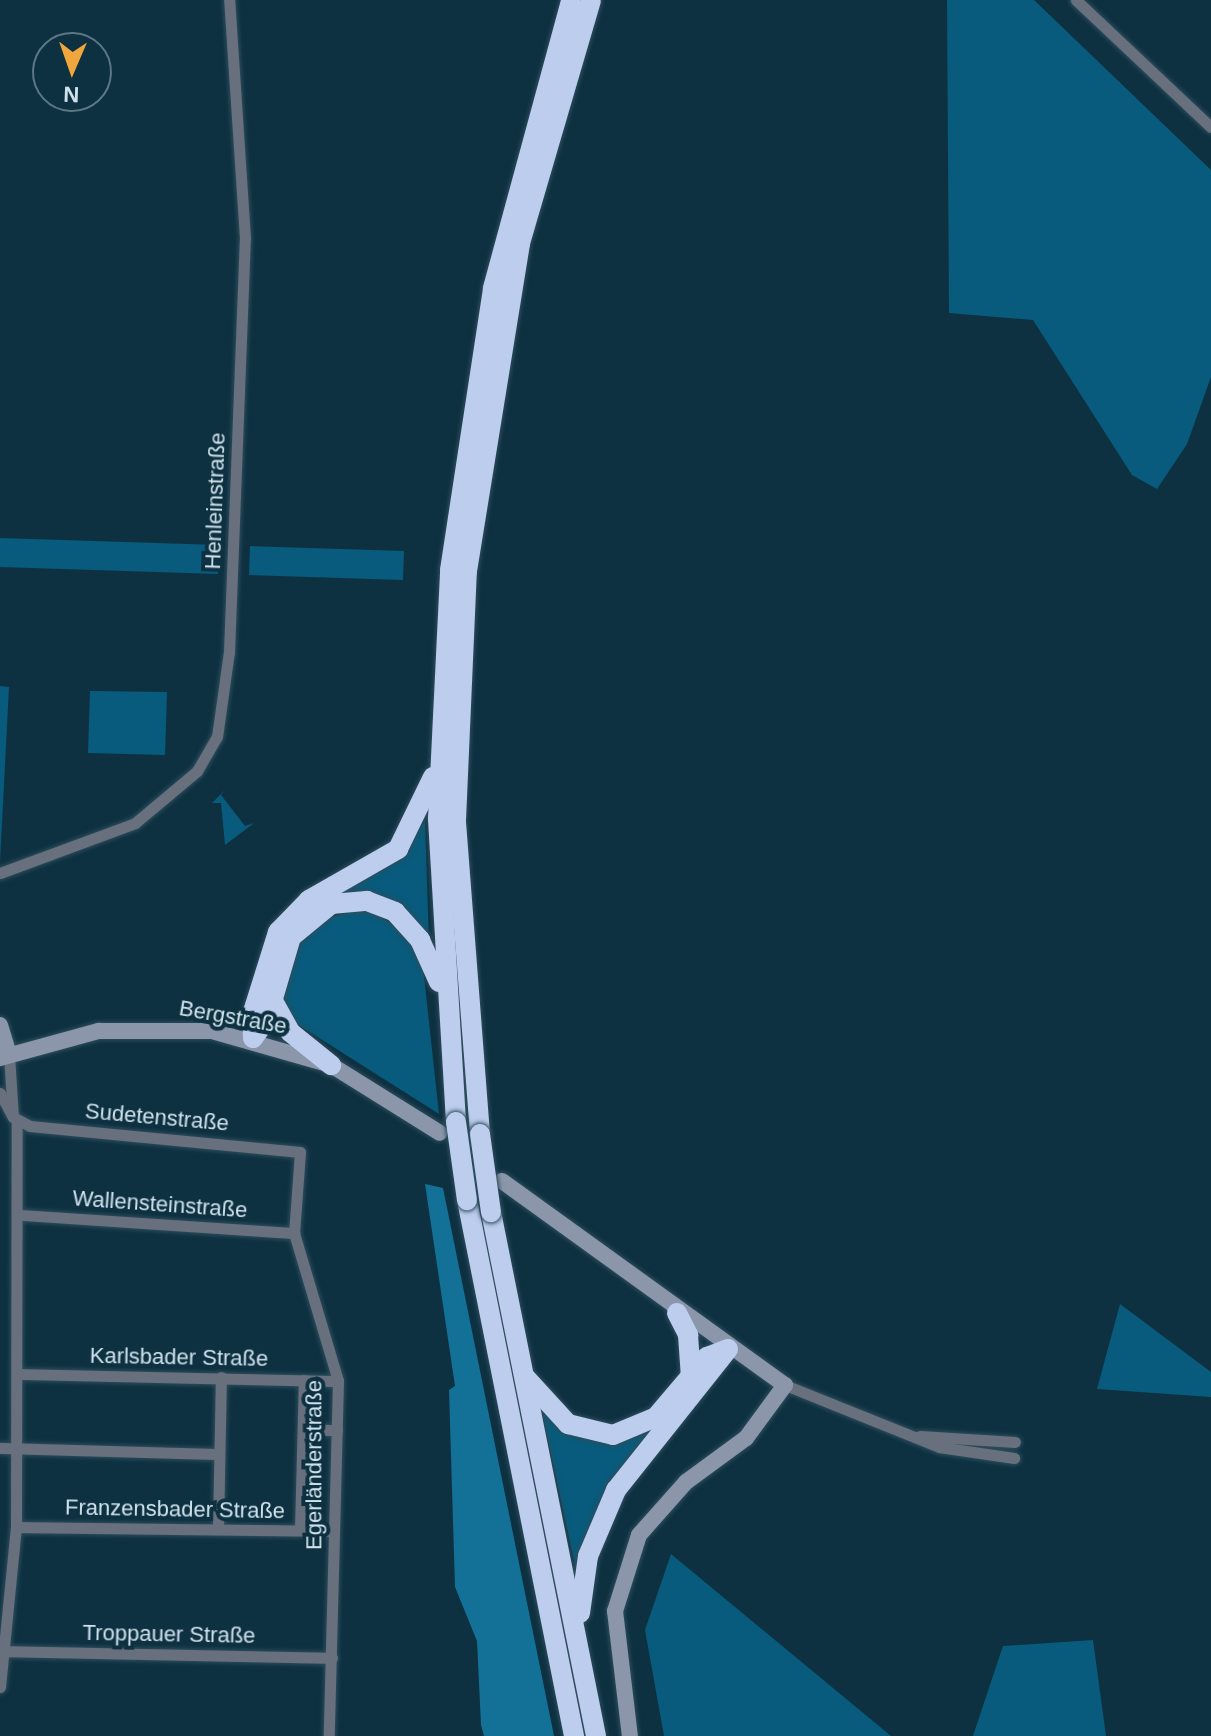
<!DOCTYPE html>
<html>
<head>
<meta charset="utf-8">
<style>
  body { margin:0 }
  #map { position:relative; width:1211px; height:1736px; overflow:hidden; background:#0e3141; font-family:Helvetica,sans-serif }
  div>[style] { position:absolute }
  .green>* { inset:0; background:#085b7c }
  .forest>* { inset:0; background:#137197 }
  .roads { filter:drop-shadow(0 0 2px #2d4d5c) drop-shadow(0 0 2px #2d4d5c) }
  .street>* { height:11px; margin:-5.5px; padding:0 5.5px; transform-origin:5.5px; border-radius:5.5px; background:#69707d }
  .secondary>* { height:16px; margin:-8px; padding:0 8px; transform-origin:8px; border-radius:8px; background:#8b96ab }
  .highway>* { height:20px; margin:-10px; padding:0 10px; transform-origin:10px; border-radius:10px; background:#bccdee }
  .bridges { filter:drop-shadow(0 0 2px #2d4d5c) drop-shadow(0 0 2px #2d4d5c) }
  .highway-bridge>* { height:20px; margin:-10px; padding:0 10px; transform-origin:10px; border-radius:10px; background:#bccdee }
  span { translate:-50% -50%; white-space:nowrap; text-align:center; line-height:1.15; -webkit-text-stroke:8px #0e3141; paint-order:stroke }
  .street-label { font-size:22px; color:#cfe1ec }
  .north { position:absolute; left:32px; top:32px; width:80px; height:80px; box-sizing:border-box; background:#0e3141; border:2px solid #5b7785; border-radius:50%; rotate:182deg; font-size:22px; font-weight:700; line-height:32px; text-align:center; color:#cfe1ec }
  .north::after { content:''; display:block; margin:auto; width:28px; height:36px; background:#efa73d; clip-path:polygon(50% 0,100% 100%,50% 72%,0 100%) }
</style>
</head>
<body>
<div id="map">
  <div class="green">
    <i style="clip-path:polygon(947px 0,1034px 0,1211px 170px,1211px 377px,1187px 444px,1157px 489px,1132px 475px,1033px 320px,949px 313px)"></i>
    <i style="clip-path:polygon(0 538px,219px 545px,218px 574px,0 567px)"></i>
    <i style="clip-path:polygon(250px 546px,404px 551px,403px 580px,249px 575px)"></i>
    <i style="clip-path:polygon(0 686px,9px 687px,0 862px)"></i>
    <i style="clip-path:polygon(90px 691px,167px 692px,165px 755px,88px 753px)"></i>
    <i style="clip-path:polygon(226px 789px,221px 795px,245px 826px,254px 823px,225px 845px,221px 803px,212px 803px)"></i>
    <i style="clip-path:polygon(425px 820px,429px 944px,419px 930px,346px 897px,283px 932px,409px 845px)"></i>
    <i style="clip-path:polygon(364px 908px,404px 930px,423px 967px,439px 1114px,286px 1017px,280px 989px,293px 945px,313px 922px)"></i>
    <i style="clip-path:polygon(1120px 1304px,1211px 1372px,1211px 1397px,1097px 1389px)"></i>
    <i style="clip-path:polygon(540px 1403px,575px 1434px,677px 1408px,576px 1570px)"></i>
    <i style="clip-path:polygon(671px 1554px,891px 1736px,664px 1736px,645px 1630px)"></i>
    <i style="clip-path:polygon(1093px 1640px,1106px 1736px,973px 1736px,1003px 1646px)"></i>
  </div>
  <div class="forest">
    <i style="clip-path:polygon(425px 1184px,443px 1188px,554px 1736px,484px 1736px,481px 1725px,477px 1641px,455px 1587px,449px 1390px,455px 1386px)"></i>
  </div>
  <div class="roads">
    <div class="street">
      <i style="left:1076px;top:0;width:185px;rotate:43.3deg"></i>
      <i style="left:0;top:873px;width:144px;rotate:-20.3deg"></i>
      <i style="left:135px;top:823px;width:81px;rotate:-40deg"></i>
      <i style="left:197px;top:771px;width:39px;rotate:-60deg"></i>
      <i style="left:217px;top:737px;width:86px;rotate:-82deg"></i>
      <i style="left:229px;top:652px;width:414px;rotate:-87.8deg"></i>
      <i style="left:245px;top:238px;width:239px;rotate:-93.8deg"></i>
      <i style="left:9px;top:1055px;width:62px;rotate:86.3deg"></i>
      <i style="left:0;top:1093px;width:27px;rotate:62deg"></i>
      <i style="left:13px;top:1117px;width:19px;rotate:28deg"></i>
      <i style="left:30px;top:1126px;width:271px;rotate:5.5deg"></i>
      <i style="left:300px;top:1152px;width:81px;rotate:94.2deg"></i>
      <i style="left:294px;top:1233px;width:154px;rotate:73.4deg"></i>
      <i style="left:338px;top:1381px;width:355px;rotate:91.5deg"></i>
      <i style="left:22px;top:1215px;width:273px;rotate:3.8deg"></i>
      <i style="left:20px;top:1374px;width:318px;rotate:1.3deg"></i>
      <i style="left:785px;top:1385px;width:166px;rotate:21.9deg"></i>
      <i style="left:939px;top:1447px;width:76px;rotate:8.3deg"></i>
      <i style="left:303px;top:1429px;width:34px;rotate:2deg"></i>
      <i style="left:920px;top:1436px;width:95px;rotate:3.6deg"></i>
      <i style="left:0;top:1448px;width:219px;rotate:1.6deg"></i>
      <i style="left:16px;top:1527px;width:318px;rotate:0.7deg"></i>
      <i style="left:218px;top:1529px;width:152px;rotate:-88.9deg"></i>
      <i style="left:300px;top:1530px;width:150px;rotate:-88.5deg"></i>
      <i style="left:4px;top:1651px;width:328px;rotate:1.2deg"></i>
      <i style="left:0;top:1687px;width:161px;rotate:-84.3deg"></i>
      <i style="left:16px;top:1527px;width:406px;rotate:-89.9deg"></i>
    </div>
    <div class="secondary">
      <i style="left:0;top:1025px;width:31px;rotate:73deg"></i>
      <i style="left:0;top:1058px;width:103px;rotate:-15.3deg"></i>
      <i style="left:99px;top:1031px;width:113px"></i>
      <i style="left:212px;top:1031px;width:124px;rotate:15.9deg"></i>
      <i style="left:331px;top:1065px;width:128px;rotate:32deg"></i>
      <i style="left:502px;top:1181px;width:349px;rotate:35.8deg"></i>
      <i style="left:785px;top:1385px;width:66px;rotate:126.3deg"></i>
      <i style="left:746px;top:1438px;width:74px;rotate:143.7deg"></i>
      <i style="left:686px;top:1482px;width:71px;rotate:131.6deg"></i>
      <i style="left:639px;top:1535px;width:80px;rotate:107.5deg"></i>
      <i style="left:615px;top:1611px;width:126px;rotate:83.2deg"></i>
    </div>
    <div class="highway">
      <i style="left:272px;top:999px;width:38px;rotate:61deg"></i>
      <i style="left:290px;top:1032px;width:53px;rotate:38.8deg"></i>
      <i style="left:253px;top:1038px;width:23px;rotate:-92deg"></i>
      <i style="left:252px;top:1015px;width:87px;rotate:-72.6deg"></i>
      <i style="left:278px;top:932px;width:45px;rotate:-45.9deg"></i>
      <i style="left:309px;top:900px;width:103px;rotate:-29.8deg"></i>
      <i style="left:398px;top:849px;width:80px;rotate:-64.1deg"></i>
      <i style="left:253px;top:1038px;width:24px;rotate:-54deg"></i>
      <i style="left:267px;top:1019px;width:85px;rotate:-73.7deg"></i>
      <i style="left:291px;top:937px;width:52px;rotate:-39.5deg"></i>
      <i style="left:331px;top:904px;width:36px;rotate:-5deg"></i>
      <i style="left:367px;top:901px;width:30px;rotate:21deg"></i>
      <i style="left:395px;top:912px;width:38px;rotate:48deg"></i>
      <i style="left:420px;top:940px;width:46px;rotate:65.7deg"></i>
      <i style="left:456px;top:1122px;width:304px;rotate:-93.4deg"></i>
      <i style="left:438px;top:819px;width:249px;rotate:-87.2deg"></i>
      <i style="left:450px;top:570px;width:285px;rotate:-81.3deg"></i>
      <i style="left:493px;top:288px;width:298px;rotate:-74.8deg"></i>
      <i style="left:480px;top:1134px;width:315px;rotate:-94.4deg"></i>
      <i style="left:456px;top:820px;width:249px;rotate:-87.5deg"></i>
      <i style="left:467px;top:571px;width:332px;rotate:-80.8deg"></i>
      <i style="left:520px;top:243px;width:253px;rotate:-73.7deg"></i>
      <i style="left:467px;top:1200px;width:547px;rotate:78.71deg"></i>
      <i style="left:491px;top:1212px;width:534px;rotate:78.67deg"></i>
      <i style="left:677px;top:1313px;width:25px;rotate:63deg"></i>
      <i style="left:688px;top:1335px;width:43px;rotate:86deg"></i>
      <i style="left:525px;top:1377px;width:64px;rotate:47.5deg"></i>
      <i style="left:568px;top:1424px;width:46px;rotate:13.7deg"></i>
      <i style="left:613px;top:1435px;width:47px;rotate:-22.7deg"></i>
      <i style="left:656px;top:1417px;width:79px;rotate:-49.6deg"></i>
      <i style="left:707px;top:1357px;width:22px;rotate:-21deg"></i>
      <i style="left:580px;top:1613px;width:58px;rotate:-82deg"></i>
      <i style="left:588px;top:1556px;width:72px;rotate:-67deg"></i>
      <i style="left:616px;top:1490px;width:180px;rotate:-51.5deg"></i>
    </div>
  </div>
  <div class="bridges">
    <div class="highway-bridge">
      <i style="left:456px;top:1122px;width:79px;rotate:82deg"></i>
      <i style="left:480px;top:1134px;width:79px;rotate:82deg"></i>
    </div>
  </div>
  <div class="street-label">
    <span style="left:215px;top:501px;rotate:-88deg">Henleinstraße</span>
    <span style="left:233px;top:1017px;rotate:10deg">Bergstraße</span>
    <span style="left:157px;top:1117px;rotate:5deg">Sudetenstraße</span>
    <span style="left:160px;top:1204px;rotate:4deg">Wallensteinstraße</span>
    <span style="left:179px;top:1357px;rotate:1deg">Karlsbader Straße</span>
    <span style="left:314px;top:1465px;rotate:-90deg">Egerländerstraße</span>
    <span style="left:175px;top:1509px;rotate:1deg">Franzensbader Straße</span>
    <span style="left:169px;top:1634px;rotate:1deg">Troppauer Straße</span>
  </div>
  <div class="north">N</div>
</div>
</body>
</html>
